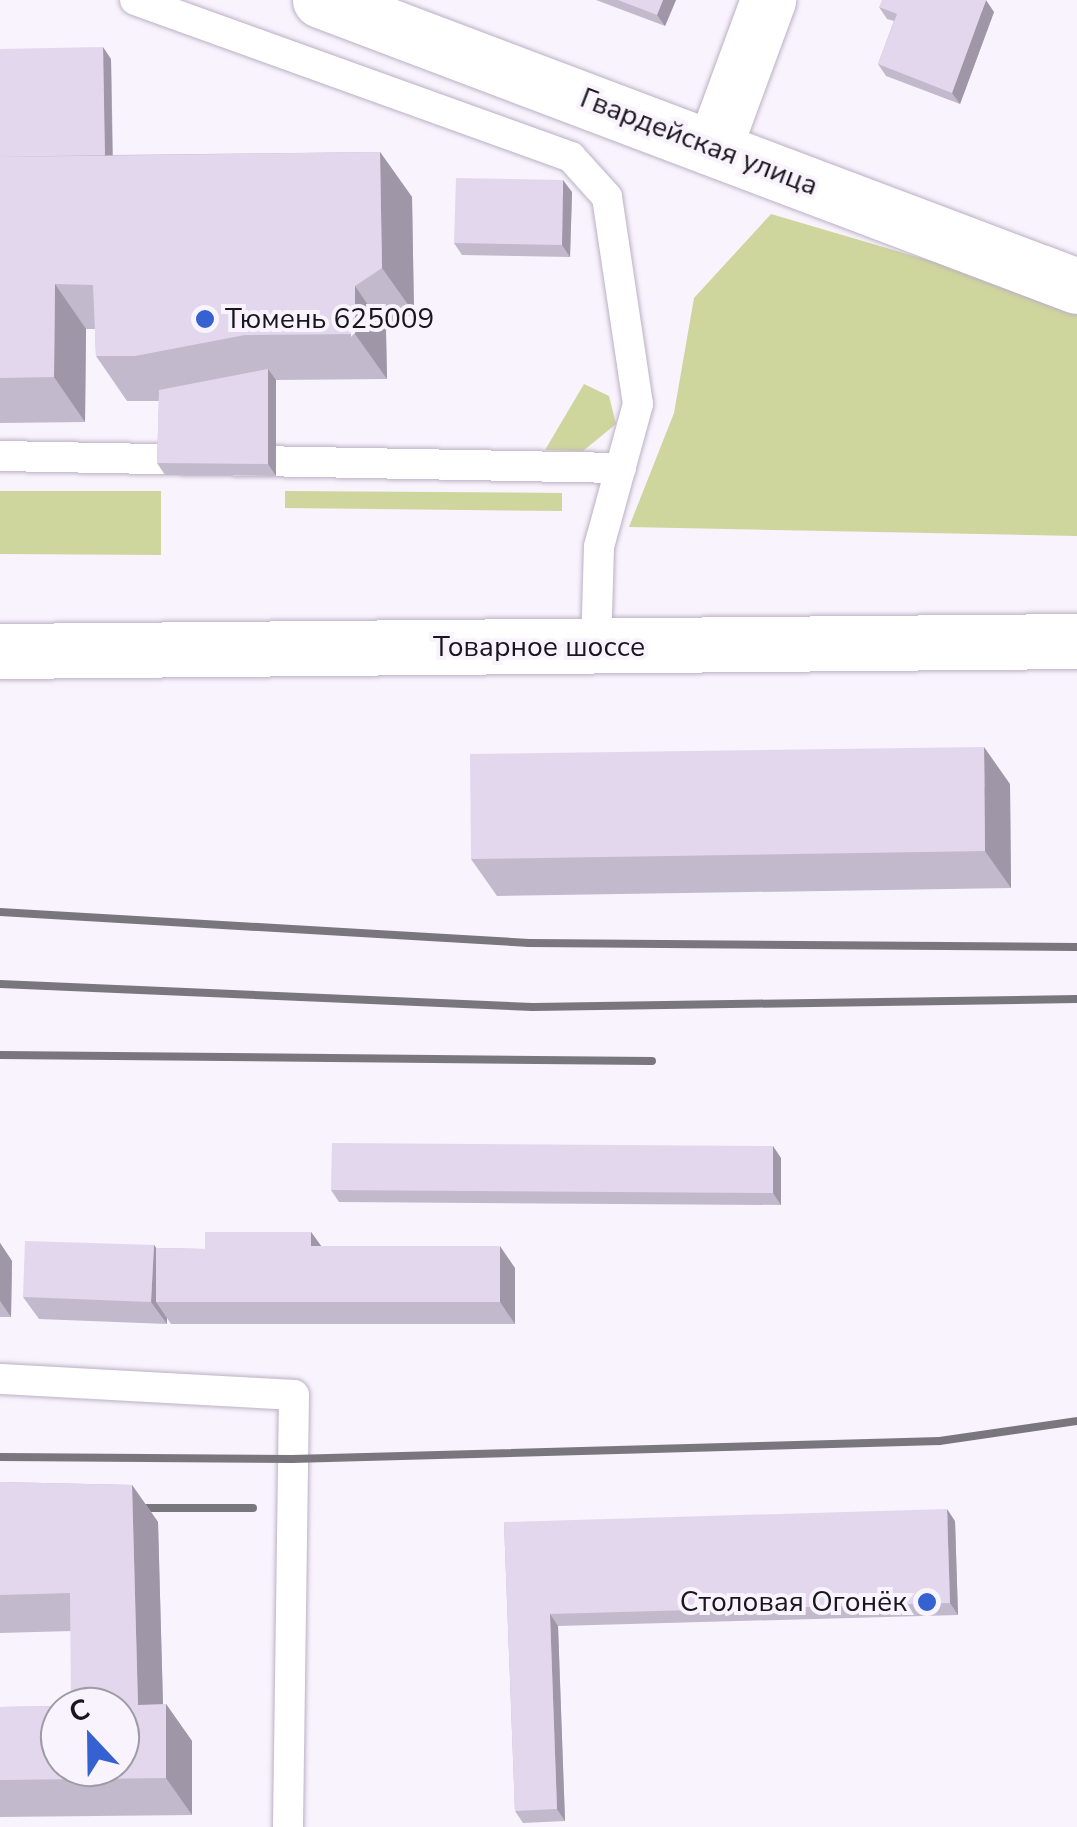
<!DOCTYPE html>
<html>
<head>
<meta charset="utf-8">
<style>
  body { margin:0 }
  #map { position:relative; width:1077px; height:1827px; overflow:hidden; background:#f8f3fc; font-family:"Nunito Sans",sans-serif }
  div>[style] { position:absolute }
  .green>* { inset:0; background:#ced69d }
  .roads { filter:drop-shadow(0 0 2px #bcafc5) drop-shadow(0 0 2px #bcafc5) }
  .lane>* { height:30px; margin:-15px; padding:0 15px; transform-origin:15px; border-radius:15px; background:#fff }
  .street>* { height:55px; margin:-27.5px; padding:0 27.5px; transform-origin:27.5px; border-radius:27.5px; background:#fff }
  .secondary>* { height:55px; margin:-27.5px; padding:0 27.5px; transform-origin:27.5px; border-radius:27.5px; background:#fff }
  .rail>* { height:8px; margin:-4px; padding:0 4px; transform-origin:4px; border-radius:4px; background:#7a767e }
  .wall>* { inset:0; background:#c3b9cd }
  .shaded-wall>* { inset:0; background:#9f96a7 }
  .building>* { inset:0; background:#e3d7ee }
  .dots>* { width:28px; height:28px; translate:-50% -50%; box-sizing:border-box; border:5px solid #f8f3fc; border-radius:50% }
  span { translate:-50% -50%; white-space:nowrap; text-align:center; line-height:1.15; -webkit-text-stroke:8px #f8f3fc; paint-order:stroke }
  .street-label { font-size:28px; color:#1a161e }
  .poi-label { font-size:28px; color:#1a161e }
  .left { translate:0 -50%; text-align:left }
  .right { translate:-100% -50%; text-align:right }
  .north { position:absolute; left:40px; top:1687px; width:100px; height:100px; box-sizing:border-box; background:#f8f3fc; border:2px solid #9f9ba3; border-radius:50%; rotate:338deg; font-size:28px; font-weight:700; line-height:40px; text-align:center; color:#1a161e }
  .north::after { content:''; display:block; margin:auto; width:35px; height:45px; background:#3561d1; clip-path:polygon(50% 0,100% 100%,50% 72%,0 100%) }
</style>
</head>
<body>
<div id="map">
  <div class="green">
    <i style="clip-path:polygon(771px 214px,1077px 304px,1077px 536px,629px 527px,674px 413px,694px 298px)"></i>
    <i style="clip-path:polygon(584px 384px,609px 396px,616px 424px,583px 451px,545px 450px)"></i>
    <i style="clip-path:polygon(0 491px,161px 491px,161px 555px,0 554px)"></i>
    <i style="clip-path:polygon(285px 491px,562px 493px,562px 511px,285px 508px)"></i>
  </div>
  <div class="roads">
    <div class="lane">
      <i style="left:135px;top:0;width:463px;rotate:19.8deg"></i>
      <i style="left:571px;top:157px;width:54px;rotate:48deg"></i>
      <i style="left:607px;top:197px;width:209px;rotate:81.5deg"></i>
      <i style="left:638px;top:404px;width:148px;rotate:105.3deg"></i>
      <i style="left:599px;top:547px;width:99px;rotate:91.7deg"></i>
      <i style="left:0;top:456px;width:621px;rotate:1.11deg"></i>
      <i style="left:0;top:1379px;width:294px;rotate:3.1deg"></i>
      <i style="left:294px;top:1395px;width:432px;rotate:90.8deg"></i>
    </div>
    <div class="street">
      <i style="left:320px;top:0;width:809px;rotate:20.7deg"></i>
      <i style="left:714px;top:147px;width:157px;rotate:-69.8deg"></i>
    </div>
    <div class="secondary">
      <i style="left:0;top:651px;width:1077px;rotate:-0.53deg"></i>
    </div>
  </div>
  <div class="rail">
    <i style="left:0;top:912px;width:530px;rotate:3.35deg"></i>
    <i style="left:529px;top:943px;width:548px;rotate:0.42deg"></i>
    <i style="left:0;top:984px;width:533px;rotate:2.47deg"></i>
    <i style="left:533px;top:1007px;width:544px;rotate:-0.84deg"></i>
    <i style="left:0;top:1055px;width:652px;rotate:0.53deg"></i>
    <i style="left:0;top:1457px;width:292px;rotate:0.4deg"></i>
    <i style="left:292px;top:1459px;width:648px;rotate:-1.59deg"></i>
    <i style="left:940px;top:1441px;width:138px;rotate:-8.3deg"></i>
    <i style="left:123px;top:1508px;width:130px"></i>
  </div>
  <div class="wall">
    <i style="clip-path:polygon(596px 0,676px 0,665px 26px)"></i>
    <i style="clip-path:polygon(879px 7px,994px 12px,960px 104px,886px 76px,878px 64px,894px 21px,887px 19px)"></i>
    <i style="clip-path:polygon(0 49px,111px 59px,113px 155px,380px 152px,412px 197px,414px 313px,386px 331px,387px 379px,276px 380px,276px 476px,165px 475px,157px 463px,159px 401px,127px 401px,96px 356px,95px 329px,86px 329px,85px 422px,0 423px)"></i>
    <i style="clip-path:polygon(572px 192px,570px 257px,462px 255px,454px 243px)"></i>
    <i style="clip-path:polygon(1010px 784px,1011px 888px,497px 896px,471px 859px)"></i>
    <i style="clip-path:polygon(781px 1158px,781px 1205px,339px 1202px,331px 1190px)"></i>
    <i style="clip-path:polygon(311px 1232px,321px 1246px,515px 1268px,515px 1324px,171px 1324px,167px 1318px,167px 1324px,39px 1319px,23px 1297px,154px 1245px,156px 1248px,205px 1249px)"></i>
    <i style="clip-path:polygon(0 1243px,12px 1261px,11px 1317px,0 1317px)"></i>
    <i style="clip-path:polygon(0 1482px,132px 1485px,158px 1522px,163px 1704px,166px 1704px,192px 1741px,192px 1815px,0 1817px,0 1707px,71px 1706px,71px 1631px,0 1633px)"></i>
    <i style="clip-path:polygon(955px 1521px,958px 1615px,558px 1626px,565px 1821px,523px 1823px,515px 1811px,504px 1522px)"></i>
  </div>
  <div class="shaded-wall">
    <i style="clip-path:polygon(663px 0,676px 0,665px 26px,657px 15px)"></i>
    <i style="clip-path:polygon(986px 0,994px 12px,960px 104px,952px 93px)"></i>
    <i style="clip-path:polygon(103px 47px,111px 59px,113px 201px,105px 189px)"></i>
    <i style="clip-path:polygon(380px 152px,412px 197px,414px 313px,382px 268px)"></i>
    <i style="clip-path:polygon(563px 180px,572px 192px,570px 257px,562px 245px)"></i>
    <i style="clip-path:polygon(55px 284px,86px 329px,85px 422px,54px 377px)"></i>
    <i style="clip-path:polygon(355px 286px,386px 331px,387px 379px,355px 334px)"></i>
    <i style="clip-path:polygon(268px 369px,276px 380px,276px 476px,268px 464px)"></i>
    <i style="clip-path:polygon(984px 747px,1010px 784px,1011px 888px,985px 851px)"></i>
    <i style="clip-path:polygon(773px 1146px,781px 1158px,781px 1205px,773px 1193px)"></i>
    <i style="clip-path:polygon(311px 1232px,327px 1254px,311px 1246px)"></i>
    <i style="clip-path:polygon(0 1243px,12px 1261px,11px 1317px,0 1301px)"></i>
    <i style="clip-path:polygon(154px 1245px,169px 1267px,156px 1302px,167px 1318px,167px 1324px,151px 1302px)"></i>
    <i style="clip-path:polygon(500px 1246px,515px 1268px,515px 1324px,500px 1302px)"></i>
    <i style="clip-path:polygon(132px 1485px,158px 1522px,164px 1742px,138px 1705px)"></i>
    <i style="clip-path:polygon(947px 1509px,955px 1521px,958px 1615px,950px 1603px)"></i>
    <i style="clip-path:polygon(550px 1614px,558px 1626px,565px 1821px,557px 1809px)"></i>
    <i style="clip-path:polygon(166px 1704px,192px 1741px,192px 1815px,166px 1778px)"></i>
  </div>
  <div class="building">
    <i style="clip-path:polygon(618px 0,663px 0,657px 15px)"></i>
    <i style="clip-path:polygon(882px 0,986px 0,952px 93px,878px 64px,897px 14px,879px 7px)"></i>
    <i style="clip-path:polygon(103px 47px,105px 155px,0 157px,0 49px)"></i>
    <i style="clip-path:polygon(380px 152px,382px 268px,355px 286px,355px 334px,245px 335px,135px 356px,96px 356px,93px 285px,55px 284px,54px 377px,0 378px,0 157px)"></i>
    <i style="clip-path:polygon(456px 178px,563px 180px,562px 245px,454px 243px)"></i>
    <i style="clip-path:polygon(268px 369px,268px 464px,157px 463px,159px 390px)"></i>
    <i style="clip-path:polygon(984px 747px,985px 851px,471px 859px,470px 754px)"></i>
    <i style="clip-path:polygon(332px 1143px,773px 1146px,773px 1193px,331px 1190px)"></i>
    <i style="clip-path:polygon(205px 1232px,311px 1232px,311px 1246px,500px 1246px,500px 1302px,156px 1302px,156px 1248px,205px 1249px)"></i>
    <i style="clip-path:polygon(25px 1241px,154px 1245px,151px 1302px,23px 1297px)"></i>
    <i style="clip-path:polygon(evenodd,0 1482px,132px 1485px,138px 1705px,166px 1704px,166px 1778px,0 1780px,0 1707px,71px 1706px,70px 1593px,0 1595px,0 1482px,60px 1707px,120px 1707px,120px 1767px,60px 1767px,60px 1707px)"></i>
    <i style="clip-path:polygon(947px 1509px,950px 1603px,550px 1614px,557px 1809px,515px 1811px,504px 1522px)"></i>
  </div>
  <div class="dots">
    <i style="left:205px;top:319px;background:#3561d1"></i>
    <i style="left:927px;top:1602px;background:#3561d1"></i>
  </div>
  <div class="street-label">
    <span style="left:699px;top:142px;rotate:21deg">Гвардейская улица</span>
    <span style="left:539px;top:647px">Товарное шоссе</span>
  </div>
  <div class="poi-label">
    <span class="left" style="left:225px;top:319px">Тюмень 625009</span>
    <span class="right" style="left:907px;top:1602px">Столовая Огонёк</span>
  </div>
  <div class="north">С</div>
</div>
</body>
</html>
